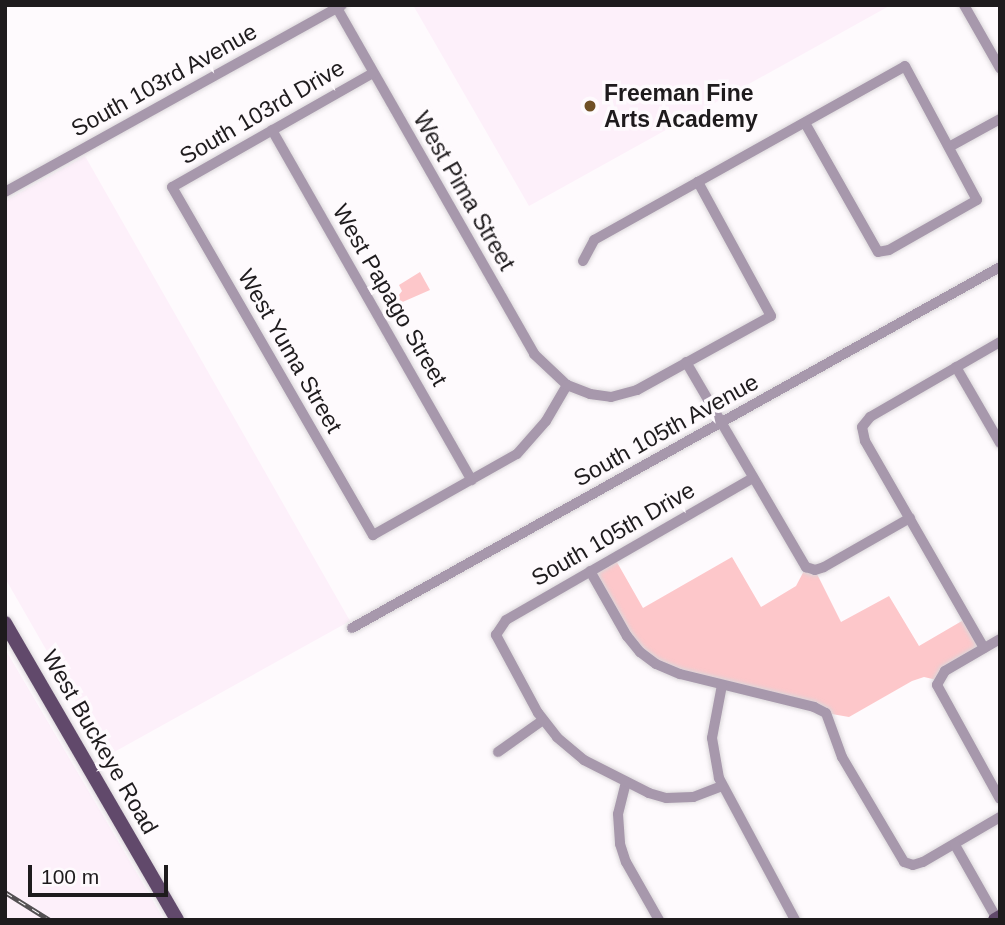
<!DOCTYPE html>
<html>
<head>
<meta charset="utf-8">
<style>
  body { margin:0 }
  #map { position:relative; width:1005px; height:925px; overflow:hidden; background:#fefafd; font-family:Helvetica,sans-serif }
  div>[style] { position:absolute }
  .built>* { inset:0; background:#fdf0fa }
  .green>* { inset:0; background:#fdc7ca }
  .roads { filter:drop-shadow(0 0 2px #dad6d9) drop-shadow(0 0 2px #dad6d9) }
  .minor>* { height:10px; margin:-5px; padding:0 5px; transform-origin:5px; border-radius:5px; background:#a798ac }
  .major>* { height:14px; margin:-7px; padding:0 7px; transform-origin:7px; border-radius:7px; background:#61496b }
  .rail>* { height:5px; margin-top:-2.5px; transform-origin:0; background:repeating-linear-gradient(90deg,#fefafd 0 8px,#545053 0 16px); box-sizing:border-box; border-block:2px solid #545053 }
  .dots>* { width:19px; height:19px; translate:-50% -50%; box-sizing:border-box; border:4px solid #fefafd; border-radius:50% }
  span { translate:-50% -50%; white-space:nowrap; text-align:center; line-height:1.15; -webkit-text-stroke:7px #fefafd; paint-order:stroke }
  .street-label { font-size:23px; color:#1e1b1d }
  .poi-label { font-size:23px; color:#1e1b1d; font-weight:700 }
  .left { translate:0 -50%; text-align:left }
  .frame { position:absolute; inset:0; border:7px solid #1e1b1d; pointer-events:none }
  .scale { position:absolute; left:28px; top:865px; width:140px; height:32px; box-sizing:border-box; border:4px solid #1e1b1d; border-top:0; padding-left:9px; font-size:21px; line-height:24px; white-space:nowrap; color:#1e1b1d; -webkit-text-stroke:5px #fefafd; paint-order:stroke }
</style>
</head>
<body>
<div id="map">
  <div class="built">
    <i style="clip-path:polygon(413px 5px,891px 5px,529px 206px)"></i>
    <i style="clip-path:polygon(85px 156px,350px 621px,107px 756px,5px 578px,5px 201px)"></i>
    <i style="clip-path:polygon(5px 649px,148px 892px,164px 920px,5px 920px)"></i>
  </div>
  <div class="green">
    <i style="clip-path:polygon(420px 272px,430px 290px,398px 304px,395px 300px,402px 291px,399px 285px)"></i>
    <i style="clip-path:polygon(614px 557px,643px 608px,732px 557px,761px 607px,796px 586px,806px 567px,815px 570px,841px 622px,889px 596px,919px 646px,967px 618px,984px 648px,937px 680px,924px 677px,912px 681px,849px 717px,826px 713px,648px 659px,590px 571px)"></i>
  </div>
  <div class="roads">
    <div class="minor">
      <i style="left:964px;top:5px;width:73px;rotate:60.3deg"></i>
      <i style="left:337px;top:8px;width:398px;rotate:60.3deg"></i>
      <i style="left:534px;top:354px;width:45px;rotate:43.2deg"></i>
      <i style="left:373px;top:73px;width:231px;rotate:150.4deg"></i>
      <i style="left:172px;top:187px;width:402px;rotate:60deg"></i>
      <i style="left:373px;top:535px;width:165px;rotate:-29.4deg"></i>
      <i style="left:517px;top:454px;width:44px;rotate:-48.7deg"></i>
      <i style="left:546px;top:421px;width:42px;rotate:-59.7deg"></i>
      <i style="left:567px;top:385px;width:25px;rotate:21deg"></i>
      <i style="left:590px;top:394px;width:21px;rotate:8deg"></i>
      <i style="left:611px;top:397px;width:27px;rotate:-15deg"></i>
      <i style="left:637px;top:390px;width:153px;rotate:-28.9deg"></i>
      <i style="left:771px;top:316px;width:153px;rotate:-118.6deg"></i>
      <i style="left:272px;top:130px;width:403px;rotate:60.3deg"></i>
      <i style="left:949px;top:147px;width:58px;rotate:-28.8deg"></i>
      <i style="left:5px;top:192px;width:385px;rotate:-29deg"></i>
      <i style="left:583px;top:261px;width:24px;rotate:-62deg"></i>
      <i style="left:594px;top:240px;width:356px;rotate:-29.2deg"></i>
      <i style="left:905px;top:66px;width:152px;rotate:61.8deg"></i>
      <i style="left:977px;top:200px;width:101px;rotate:150.4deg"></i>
      <i style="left:889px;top:250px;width:11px;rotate:170deg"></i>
      <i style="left:878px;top:252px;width:148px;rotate:-119.5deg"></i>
      <i style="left:686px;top:362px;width:238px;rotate:59.7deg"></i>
      <i style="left:806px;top:567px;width:9px;rotate:18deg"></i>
      <i style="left:815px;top:570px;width:9px;rotate:-18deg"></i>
      <i style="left:824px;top:567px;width:99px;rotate:-29.7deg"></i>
      <i style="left:956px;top:367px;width:88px;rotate:59.9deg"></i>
      <i style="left:590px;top:571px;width:75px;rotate:60.4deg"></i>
      <i style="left:627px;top:636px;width:21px;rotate:51deg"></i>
      <i style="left:640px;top:652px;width:20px;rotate:37deg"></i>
      <i style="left:656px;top:664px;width:26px;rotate:23deg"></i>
      <i style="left:680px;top:674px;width:138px;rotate:13.8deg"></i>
      <i style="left:814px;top:707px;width:13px;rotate:27deg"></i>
      <i style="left:826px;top:713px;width:47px;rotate:70deg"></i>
      <i style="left:842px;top:757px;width:122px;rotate:59.4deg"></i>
      <i style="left:904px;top:862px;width:9px;rotate:18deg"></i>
      <i style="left:913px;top:865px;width:10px;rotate:-17deg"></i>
      <i style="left:923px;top:862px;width:89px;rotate:-30.3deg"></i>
      <i style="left:352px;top:628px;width:742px;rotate:-29.12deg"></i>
      <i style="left:1000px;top:639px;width:64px;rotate:149.8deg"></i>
      <i style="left:945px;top:671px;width:16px;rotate:120deg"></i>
      <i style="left:937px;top:685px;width:130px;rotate:61.1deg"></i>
      <i style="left:984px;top:648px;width:239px;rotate:-119.9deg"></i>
      <i style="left:865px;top:441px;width:14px;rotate:-102deg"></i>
      <i style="left:862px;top:427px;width:13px;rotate:-51deg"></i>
      <i style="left:870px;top:417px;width:150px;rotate:-30deg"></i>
      <i style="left:722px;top:685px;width:54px;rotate:100.7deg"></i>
      <i style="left:712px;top:738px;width:41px;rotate:80.1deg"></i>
      <i style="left:719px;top:778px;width:161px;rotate:61.8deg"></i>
      <i style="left:498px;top:752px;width:55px;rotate:-35.4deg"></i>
      <i style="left:626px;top:782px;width:33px;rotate:104deg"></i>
      <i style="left:618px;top:814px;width:30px;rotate:86deg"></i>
      <i style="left:620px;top:844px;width:19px;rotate:72deg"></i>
      <i style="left:626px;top:862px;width:67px;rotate:60.4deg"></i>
      <i style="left:722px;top:786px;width:31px;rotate:159deg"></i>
      <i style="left:693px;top:797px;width:27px;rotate:178deg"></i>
      <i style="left:666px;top:798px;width:18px;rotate:-164deg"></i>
      <i style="left:649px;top:793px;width:73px;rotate:-153.1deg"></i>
      <i style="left:584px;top:760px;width:35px;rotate:-140deg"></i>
      <i style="left:557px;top:737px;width:31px;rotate:-128deg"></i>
      <i style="left:538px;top:713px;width:89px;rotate:-118.3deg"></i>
      <i style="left:496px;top:635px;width:18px;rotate:-56deg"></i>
      <i style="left:506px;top:620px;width:285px;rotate:-29.9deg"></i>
      <i style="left:955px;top:845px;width:85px;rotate:60.4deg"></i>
    </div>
    <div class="major">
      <i style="left:5px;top:623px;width:343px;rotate:59.9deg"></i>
      <i style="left:995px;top:920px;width:6px;rotate:-31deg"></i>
    </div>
  </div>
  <div class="rail">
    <i style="left:5px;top:892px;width:53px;rotate:31.9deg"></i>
  </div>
  <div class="dots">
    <i style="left:590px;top:106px;background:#6f5025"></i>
  </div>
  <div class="street-label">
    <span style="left:164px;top:80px;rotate:-29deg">South 103rd Avenue</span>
    <span style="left:262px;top:112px;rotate:-30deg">South 103rd Drive</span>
    <span style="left:464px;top:191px;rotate:60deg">West Pima Street</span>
    <span style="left:390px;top:295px;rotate:60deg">West Papago Street</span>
    <span style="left:290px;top:351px;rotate:60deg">West Yuma Street</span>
    <span style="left:666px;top:430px;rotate:-29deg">South 105th Avenue</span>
    <span style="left:613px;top:534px;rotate:-30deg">South 105th Drive</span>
    <span style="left:100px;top:742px;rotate:60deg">West Buckeye Road</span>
  </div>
  <div class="poi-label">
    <span class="left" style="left:604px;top:106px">Freeman Fine<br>Arts Academy</span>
  </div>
  <div class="frame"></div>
  <div class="scale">100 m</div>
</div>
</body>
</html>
